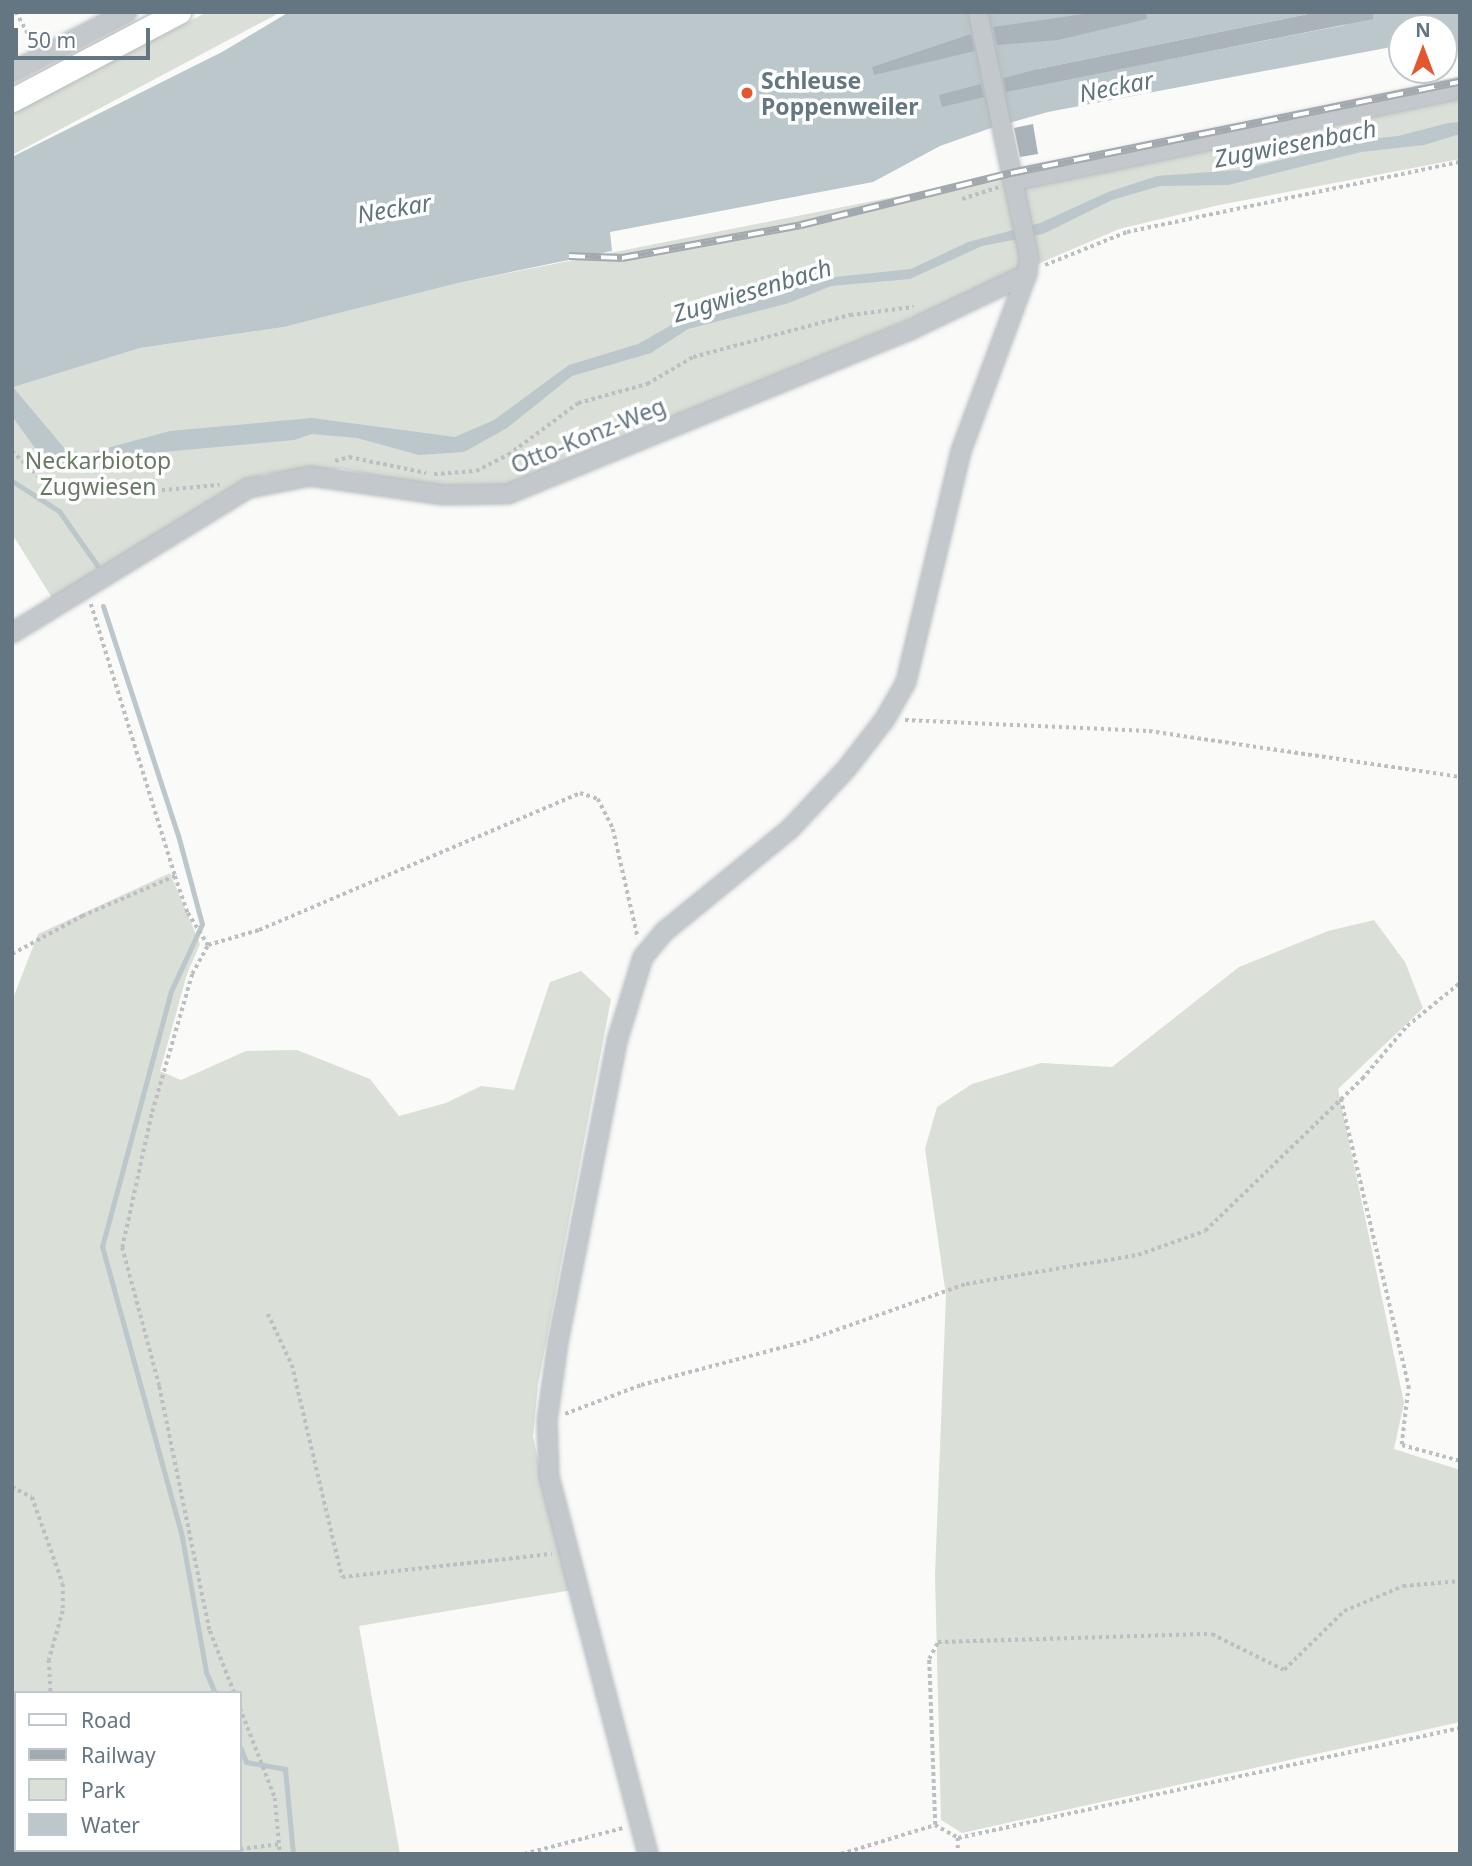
<!DOCTYPE html>
<html>
<head>
<meta charset="utf-8">
<style>
  body { margin:0 }
  #map { position:relative; width:1472px; height:1866px; overflow:hidden; background:#fafaf8; font-family:"Noto Sans",sans-serif }
  div>[style] { position:absolute }
  .green>* { inset:0; background:#dadfd7 }
  .water>* { inset:0; background:#bbc7cb }
  .stream>* { height:5px; margin:-2.5px; padding:0 2.5px; transform-origin:2.5px; border-radius:2.5px; background:#bbc7cb }
  .building>* { inset:0; background:#aab3b9 }
  .path>* { height:3.5px; margin-top:-1.75px; transform-origin:0; background:repeating-linear-gradient(90deg,#bbbfc2 0 3.5px,transparent 0 7px) }
  .roads { filter:drop-shadow(0 0 2px #b5babe) drop-shadow(0 0 2px #b5babe) }
  .minor>* { height:18px; margin:-9px; padding:0 9px; transform-origin:9px; border-radius:9px; background:#c3c8cc }
  .major>* { height:23px; margin:-11.5px; padding:0 11.5px; transform-origin:11.5px; border-radius:11.5px; background:#fff }
  .rail>* { height:8px; margin-top:-4px; transform-origin:0; background:repeating-linear-gradient(90deg,#fff 0 16px,#a2aab0 0 32px); box-sizing:border-box; border-block:2px solid #a2aab0 }
  .dots>* { width:19px; height:19px; translate:-50% -50%; box-sizing:border-box; border:4px solid #fff; border-radius:50% }
  span { translate:-50% -50%; white-space:nowrap; text-align:center; line-height:1.15; -webkit-text-stroke:7px #fff; paint-order:stroke }
  .poi-label { font-size:23px; color:#657683; font-weight:700 }
  .left { translate:0 -50%; text-align:left }
  .street-label { font-size:23px; color:#657683 }
  .park-label { font-size:23px; color:#687a64 }
  .water-label { font-size:24px; color:#60757c; font-style:italic }
  .frame { position:absolute; inset:0; border:14px solid #657683; pointer-events:none }
  .legend { position:absolute; left:14px; top:1691px; width:228px; height:161px; box-sizing:border-box; background:#fff; border:2px solid #c1c8cd; margin:0; padding:9px 12px; list-style:none; font-size:21px; color:#657683 }
  .legend li { display:flex; align-items:center; gap:14px; height:35px }
  .legend b { width:35px; border:2px solid #c1c8cd }
  .north { position:absolute; left:1388px; top:14px; width:70px; height:70px; box-sizing:border-box; background:#fff; border:2px solid #c1c8cd; border-radius:50%; rotate:0deg; font-size:19px; font-weight:700; line-height:28px; text-align:center; color:#657683 }
  .north::after { content:''; display:block; margin:auto; width:24px; height:32px; background:#e4572e; clip-path:polygon(50% 0,100% 100%,50% 72%,0 100%) }
  .scale { position:absolute; left:14px; top:28px; width:136px; height:32px; box-sizing:border-box; border:4px solid #657683; border-top:0; padding-left:9px; font-size:21px; line-height:24px; white-space:nowrap; color:#657683; -webkit-text-stroke:5px #fff; paint-order:stroke }
</style>
</head>
<body>
<div id="map">
  <div class="green">
    <i style="clip-path:polygon(207px 12px,281px 12px,12px 155px,12px 114px)"></i>
    <i style="clip-path:polygon(1460px 76px,1460px 159px,1219px 205px,1119px 229px,539px 479px,463px 493px,342px 469px,263px 474px,54px 601px,12px 534px,13px 386px,140px 348px,284px 327px,458px 283px,994px 177px)"></i>
    <i style="clip-path:polygon(evenodd,170px 873px,200px 944px,187px 974px,160px 1071px,181px 1080px,246px 1051px,297px 1050px,370px 1079px,399px 1116px,446px 1103px,481px 1086px,514px 1090px,550px 982px,581px 971px,611px 999px,538px 1385px,533px 1436px,547px 1504px,572px 1590px,359px 1626px,400px 1854px,12px 1854px,12px 1001px,38px 934px,170px 873px,16px 1693px,240px 1693px,240px 1850px,16px 1850px,16px 1693px)"></i>
    <i style="clip-path:polygon(1374px 920px,1405px 962px,1423px 1008px,1338px 1089px,1404px 1403px,1394px 1449px,1460px 1470px,1460px 1722px,962px 1833px,941px 1820px,935px 1575px,946px 1295px,925px 1149px,937px 1107px,972px 1084px,1041px 1063px,1112px 1067px,1239px 967px,1328px 931px)"></i>
  </div>
  <div class="water">
    <i style="clip-path:polygon(289px 12px,1318px 12px,1038px 69px,1042px 84px,1345px 25px,1343px 12px,1460px 12px,1460px 46px,1444px 46px,1444px 28px,1402px 28px,1402px 45px,1048px 112px,991px 128px,940px 146px,873px 182px,610px 232px,612px 251px,458px 283px,284px 327px,140px 348px,13px 387px,65px 449px,85px 454px,170px 431px,312px 418px,455px 437px,494px 420px,569px 365px,638px 344px,682px 319px,781px 295px,807px 280px,911px 269px,968px 242px,1040px 223px,1108px 192px,1157px 176px,1238px 170px,1303px 155px,1325px 144px,1398px 136px,1448px 123px,1460px 122px,1460px 134px,1424px 145px,1361px 152px,1228px 185px,1160px 186px,1112px 200px,1043px 234px,982px 246px,910px 279px,831px 286px,789px 303px,688px 329px,651px 353px,572px 376px,507px 428px,464px 452px,419px 455px,357px 438px,312px 434px,294px 440px,163px 452px,95px 473px,62px 469px,35px 448px,12px 416px,12px 157px,222px 52px)"></i>
  </div>
  <div class="stream">
    <i style="left:12px;top:481px;width:56px;rotate:32.6deg"></i>
    <i style="left:59px;top:511px;width:66px;rotate:54.9deg"></i>
    <i style="left:103px;top:606px;width:241px;rotate:71.9deg"></i>
    <i style="left:178px;top:835px;width:92px;rotate:74.9deg"></i>
    <i style="left:202px;top:924px;width:74px;rotate:114.8deg"></i>
    <i style="left:171px;top:991px;width:264px;rotate:105.1deg"></i>
    <i style="left:102px;top:1246px;width:302px;rotate:74.6deg"></i>
    <i style="left:182px;top:1537px;width:137px;rotate:79.9deg"></i>
    <i style="left:206px;top:1672px;width:23px;rotate:67deg"></i>
    <i style="left:240px;top:1747px;width:16px;rotate:68deg"></i>
    <i style="left:246px;top:1762px;width:40px;rotate:10deg"></i>
    <i style="left:285px;top:1769px;width:85px;rotate:84.6deg"></i>
  </div>
  <div class="building">
    <i style="clip-path:polygon(1098px 12px,1146px 12px,1147px 19px,1058px 40px,997px 45px,993px 27px)"></i>
    <i style="clip-path:polygon(1318px 12px,1373px 12px,1373px 19px,1006px 92px,1003px 78px,1038px 69px)"></i>
    <i style="clip-path:polygon(971px 34px,975px 51px,874px 75px,872px 67px)"></i>
    <i style="clip-path:polygon(981px 84px,984px 97px,942px 107px,939px 95px)"></i>
    <i style="clip-path:polygon(1033px 124px,1038px 154px,1020px 157px,1014px 128px)"></i>
  </div>
  <div class="path">
    <i style="left:16px;top:12px;width:35px;rotate:61deg"></i>
    <i style="left:962px;top:199px;width:38px;rotate:-18deg"></i>
    <i style="left:1045px;top:265px;width:88px;rotate:-21.9deg"></i>
    <i style="left:1127px;top:232px;width:340px;rotate:-11.9deg"></i>
    <i style="left:12px;top:451px;width:47px;rotate:44.1deg"></i>
    <i style="left:46px;top:484px;width:41px;rotate:18.4deg"></i>
    <i style="left:85px;top:497px;width:135px;rotate:-5.1deg"></i>
    <i style="left:335px;top:461px;width:15px;rotate:-16deg"></i>
    <i style="left:349px;top:457px;width:79px;rotate:11.7deg"></i>
    <i style="left:434px;top:474px;width:42px;rotate:-4.1deg"></i>
    <i style="left:476px;top:471px;width:36px;rotate:-27deg"></i>
    <i style="left:508px;top:455px;width:87px;rotate:-36.6deg"></i>
    <i style="left:578px;top:403px;width:72px;rotate:-15.4deg"></i>
    <i style="left:647px;top:384px;width:53px;rotate:-30.4deg"></i>
    <i style="left:693px;top:357px;width:163px;rotate:-15deg"></i>
    <i style="left:850px;top:315px;width:64px;rotate:-7.2deg"></i>
    <i style="left:91px;top:604px;width:285px;rotate:72.8deg"></i>
    <i style="left:175px;top:876px;width:39px;rotate:71deg"></i>
    <i style="left:188px;top:913px;width:38px;rotate:58deg"></i>
    <i style="left:905px;top:720px;width:244px;rotate:2.6deg"></i>
    <i style="left:1149px;top:731px;width:314px;rotate:8.4deg"></i>
    <i style="left:12px;top:954px;width:80px;rotate:-28.5deg"></i>
    <i style="left:82px;top:916px;width:101px;rotate:-23.3deg"></i>
    <i style="left:1341px;top:1099px;width:295px;rotate:76.7deg"></i>
    <i style="left:1409px;top:1386px;width:59px;rotate:96.8deg"></i>
    <i style="left:1402px;top:1445px;width:60px;rotate:15.4deg"></i>
    <i style="left:268px;top:1314px;width:56px;rotate:64.8deg"></i>
    <i style="left:292px;top:1365px;width:218px;rotate:76.7deg"></i>
    <i style="left:342px;top:1577px;width:211px;rotate:-6.3deg"></i>
    <i style="left:565px;top:1414px;width:81px;rotate:-20.9deg"></i>
    <i style="left:641px;top:1385px;width:168px;rotate:-14.9deg"></i>
    <i style="left:803px;top:1342px;width:173px;rotate:-19.6deg"></i>
    <i style="left:966px;top:1284px;width:174px;rotate:-9.6deg"></i>
    <i style="left:1138px;top:1255px;width:71px;rotate:-19.7deg"></i>
    <i style="left:1205px;top:1231px;width:219px;rotate:-44.1deg"></i>
    <i style="left:1362px;top:1079px;width:70px;rotate:-49.7deg"></i>
    <i style="left:1407px;top:1026px;width:68px;rotate:-39.1deg"></i>
    <i style="left:12px;top:1487px;width:22px;rotate:27deg"></i>
    <i style="left:32px;top:1497px;width:92px;rotate:70.4deg"></i>
    <i style="left:63px;top:1584px;width:27px;rotate:90deg"></i>
    <i style="left:63px;top:1611px;width:51px;rotate:105.9deg"></i>
    <i style="left:49px;top:1660px;width:33px;rotate:87deg"></i>
    <i style="left:234px;top:1693px;width:68px;rotate:-111.6deg"></i>
    <i style="left:209px;top:1630px;width:249px;rotate:-101.6deg"></i>
    <i style="left:159px;top:1386px;width:143px;rotate:-105deg"></i>
    <i style="left:122px;top:1248px;width:139px;rotate:-77.6deg"></i>
    <i style="left:152px;top:1112px;width:144px;rotate:-73.8deg"></i>
    <i style="left:192px;top:974px;width:33px;rotate:-61deg"></i>
    <i style="left:208px;top:945px;width:53px;rotate:-16.4deg"></i>
    <i style="left:259px;top:930px;width:349px;rotate:-23.1deg"></i>
    <i style="left:580px;top:793px;width:19px;rotate:18deg"></i>
    <i style="left:598px;top:799px;width:34px;rotate:63deg"></i>
    <i style="left:613px;top:829px;width:112px;rotate:77.1deg"></i>
    <i style="left:240px;top:1708px;width:97px;rotate:68.7deg"></i>
    <i style="left:275px;top:1798px;width:56px;rotate:84.9deg"></i>
    <i style="left:12px;top:1725px;width:4px;rotate:27deg"></i>
    <i style="left:935px;top:1825px;width:166px;rotate:-92.1deg"></i>
    <i style="left:929px;top:1659px;width:19px;rotate:-62deg"></i>
    <i style="left:938px;top:1642px;width:274px;rotate:-1.7deg"></i>
    <i style="left:1212px;top:1634px;width:80px;rotate:26.6deg"></i>
    <i style="left:1284px;top:1670px;width:84px;rotate:-44.5deg"></i>
    <i style="left:1344px;top:1611px;width:64px;rotate:-23deg"></i>
    <i style="left:1403px;top:1586px;width:57px;rotate:-5deg"></i>
    <i style="left:958px;top:1838px;width:514px;rotate:-12.36deg"></i>
    <i style="left:240px;top:1849px;width:39px;rotate:-7deg"></i>
    <i style="left:74px;top:1850px;width:4px;rotate:90deg"></i>
    <i style="left:205px;top:1854px;width:25px;rotate:-9deg"></i>
    <i style="left:524px;top:1854px;width:102px;rotate:-14.7deg"></i>
    <i style="left:841px;top:1854px;width:98px;rotate:-17.1deg"></i>
    <i style="left:935px;top:1825px;width:26px;rotate:29deg"></i>
    <i style="left:958px;top:1838px;width:16px;rotate:90deg"></i>
  </div>
  <div class="roads">
    <div class="minor">
      <i style="left:12px;top:72px;width:130px;rotate:-27.6deg"></i>
      <i style="left:1013px;top:181px;width:456px;rotate:-11.6deg"></i>
      <i style="left:12px;top:633px;width:278px;rotate:-31.5deg"></i>
      <i style="left:249px;top:488px;width:62px;rotate:-11.1deg"></i>
      <i style="left:310px;top:476px;width:135px;rotate:8.1deg"></i>
      <i style="left:444px;top:495px;width:64px;rotate:-0.9deg"></i>
      <i style="left:508px;top:494px;width:434px;rotate:-22.2deg"></i>
      <i style="left:910px;top:330px;width:130px;rotate:-25.6deg"></i>
      <i style="left:648px;top:1854px;width:390px;rotate:-104.7deg"></i>
      <i style="left:549px;top:1477px;width:56px;rotate:-92deg"></i>
      <i style="left:547px;top:1421px;width:80px;rotate:-82.1deg"></i>
      <i style="left:558px;top:1342px;width:307px;rotate:-78.9deg"></i>
      <i style="left:617px;top:1041px;width:88px;rotate:-72.8deg"></i>
      <i style="left:643px;top:957px;width:34px;rotate:-50deg"></i>
      <i style="left:665px;top:931px;width:161px;rotate:-39.2deg"></i>
      <i style="left:790px;top:829px;width:83px;rotate:-46.9deg"></i>
      <i style="left:847px;top:768px;width:62px;rotate:-52.2deg"></i>
      <i style="left:885px;top:719px;width:43px;rotate:-60.4deg"></i>
      <i style="left:906px;top:682px;width:237px;rotate:-76.6deg"></i>
      <i style="left:961px;top:451px;width:189px;rotate:-69.6deg"></i>
      <i style="left:1027px;top:274px;width:17px;rotate:-83deg"></i>
      <i style="left:1029px;top:257px;width:250px;rotate:-101.8deg"></i>
    </div>
    <div class="major">
      <i style="left:12px;top:100px;width:189px;rotate:-27.8deg"></i>
    </div>
  </div>
  <div class="rail">
    <i style="left:569px;top:256px;width:53px;rotate:2.2deg"></i>
    <i style="left:622px;top:258px;width:182px;rotate:-10.4deg"></i>
    <i style="left:801px;top:225px;width:216px;rotate:-13.9deg"></i>
    <i style="left:1011px;top:173px;width:458px;rotate:-11.5deg"></i>
  </div>
  <div class="dots">
    <i style="left:747px;top:93px;background:#e4572e"></i>
  </div>
  <div class="poi-label">
    <span class="left" style="left:761px;top:93px">Schleuse<br>Poppenweiler</span>
  </div>
  <div class="street-label">
    <span style="left:588px;top:435px;rotate:-22deg">Otto-Konz-Weg</span>
  </div>
  <div class="park-label">
    <span style="left:98px;top:473px">Neckarbiotop<br>Zugwiesen</span>
  </div>
  <div class="water-label">
    <span style="left:1116px;top:86px;rotate:-11deg">Neckar</span>
    <span style="left:1295px;top:143px;rotate:-11deg">Zugwiesenbach</span>
    <span style="left:394px;top:208px;rotate:-10deg">Neckar</span>
    <span style="left:752px;top:290px;rotate:-17deg">Zugwiesenbach</span>
  </div>
  <div class="frame"></div>
  <ul class="legend">
  <li><b style="height:9px;background:#fff"></b>Road</li>
  <li><b style="height:9px;background:#a2aab0"></b>Railway</li>
  <li><b style="height:19px;background:#dadfd7"></b>Park</li>
  <li><b style="height:19px;background:#bbc7cb"></b>Water</li>
  </ul>
  <div class="north">N</div>
  <div class="scale">50 m</div>
</div>
</body>
</html>
